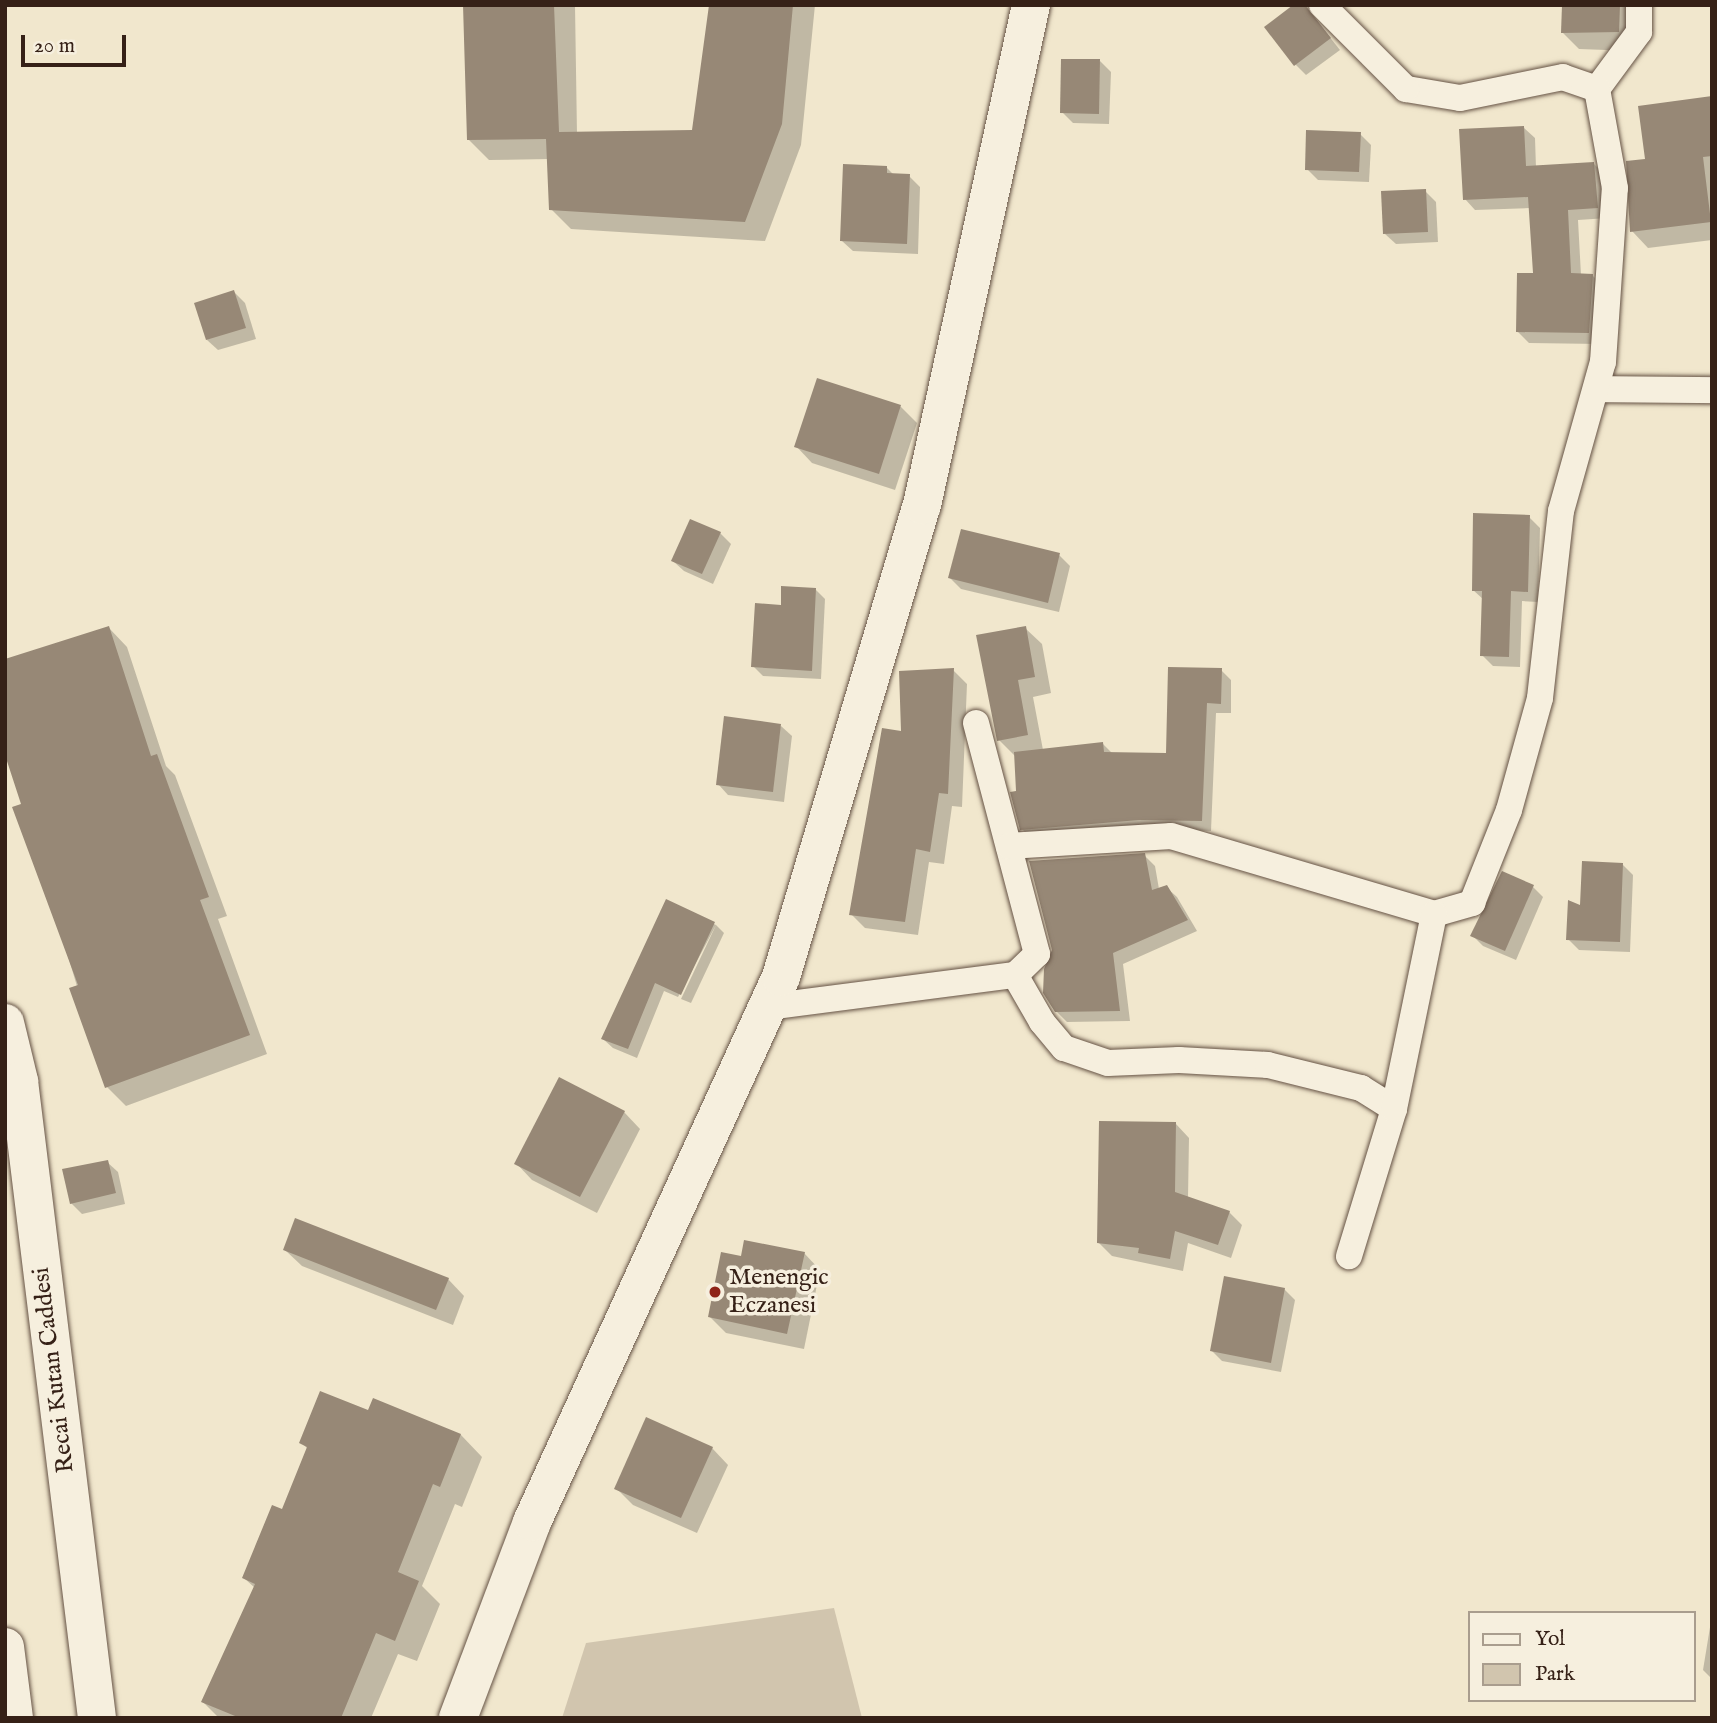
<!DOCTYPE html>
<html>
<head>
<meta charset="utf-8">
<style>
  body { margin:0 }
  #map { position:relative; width:1717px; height:1723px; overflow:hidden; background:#f1e7cd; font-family:"IM FELL English",serif }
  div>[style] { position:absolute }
  .green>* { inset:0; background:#d1c5ae }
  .shadow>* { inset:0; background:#0003 }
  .building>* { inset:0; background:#978876 }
  .roads { filter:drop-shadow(0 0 2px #655244) drop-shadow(0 0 2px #655244) }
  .street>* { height:26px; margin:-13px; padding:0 13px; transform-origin:13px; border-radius:13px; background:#f6efde }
  .secondary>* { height:38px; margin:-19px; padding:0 19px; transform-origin:19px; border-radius:19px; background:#f6efde }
  .dots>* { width:19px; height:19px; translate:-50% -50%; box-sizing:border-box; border:4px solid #f6efde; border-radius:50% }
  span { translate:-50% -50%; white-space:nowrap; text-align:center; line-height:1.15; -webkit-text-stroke:7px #f6efde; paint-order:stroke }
  .poi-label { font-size:24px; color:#362117 }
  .left { translate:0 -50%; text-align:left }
  .street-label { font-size:24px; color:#362117 }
  .frame { position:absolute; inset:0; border:7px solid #362117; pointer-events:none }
  .legend { position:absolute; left:1468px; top:1611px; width:228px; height:91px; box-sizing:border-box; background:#f6efde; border:2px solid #a99d8e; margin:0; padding:9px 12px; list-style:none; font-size:21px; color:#362117 }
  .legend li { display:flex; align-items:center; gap:14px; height:35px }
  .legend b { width:35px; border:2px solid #a99d8e }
  .scale { position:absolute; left:21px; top:35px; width:105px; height:32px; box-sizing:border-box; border:4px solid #362117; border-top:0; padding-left:9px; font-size:21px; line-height:24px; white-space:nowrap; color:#362117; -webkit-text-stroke:5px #f6efde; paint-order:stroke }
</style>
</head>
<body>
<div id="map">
  <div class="green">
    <i style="clip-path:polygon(834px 1608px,862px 1718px,562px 1718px,586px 1643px)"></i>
  </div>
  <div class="shadow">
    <i style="clip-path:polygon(466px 5px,575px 5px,577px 134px,693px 132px,711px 5px,815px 5px,801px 145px,765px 241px,571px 229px,551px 209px,549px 159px,489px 160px,469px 140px)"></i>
    <i style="clip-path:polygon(1304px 5px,1340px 50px,1306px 75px,1295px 64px)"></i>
    <i style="clip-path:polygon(1563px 5px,1636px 5px,1633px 51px,1579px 49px,1562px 32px)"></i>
    <i style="clip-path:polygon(1100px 61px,1111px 72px,1109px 124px,1073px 123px,1062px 112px)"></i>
    <i style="clip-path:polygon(1712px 98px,1712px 240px,1648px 248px,1632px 231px)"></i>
    <i style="clip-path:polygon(1524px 128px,1535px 138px,1536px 168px,1594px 164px,1605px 175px,1608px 218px,1578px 220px,1581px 275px,1592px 275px,1603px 286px,1599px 344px,1529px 343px,1518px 332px,1535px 275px,1530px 208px,1475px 210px,1465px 199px)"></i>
    <i style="clip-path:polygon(1360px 134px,1371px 145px,1369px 182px,1318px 180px,1307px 169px)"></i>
    <i style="clip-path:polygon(887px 168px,894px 175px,909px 176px,920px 187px,918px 254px,853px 251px,842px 241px)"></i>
    <i style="clip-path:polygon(1425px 191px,1436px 202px,1438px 242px,1396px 244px,1385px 234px)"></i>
    <i style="clip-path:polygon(234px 292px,245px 303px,256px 339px,218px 350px,207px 340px)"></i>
    <i style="clip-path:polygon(818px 380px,901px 407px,917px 423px,895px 490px,812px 463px,796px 446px)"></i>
    <i style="clip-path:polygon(1529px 517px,1540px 528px,1538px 602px,1522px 601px,1520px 667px,1493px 666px,1482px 655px,1484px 600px,1473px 590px)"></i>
    <i style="clip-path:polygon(720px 533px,731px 544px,713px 584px,684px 571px,673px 561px)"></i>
    <i style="clip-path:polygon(1059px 555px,1070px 566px,1059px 612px,961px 589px,950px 578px)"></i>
    <i style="clip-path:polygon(815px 589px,825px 599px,821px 679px,763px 676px,753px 666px)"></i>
    <i style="clip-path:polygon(109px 628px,127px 647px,166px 766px,175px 775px,227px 916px,218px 919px,267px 1054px,126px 1106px,107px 1087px,23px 805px)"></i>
    <i style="clip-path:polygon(1025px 628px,1042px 644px,1051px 693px,1033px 697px,1043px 750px,1103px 744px,1113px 754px,1168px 755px,1221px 670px,1231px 680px,1231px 713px,1216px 713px,1211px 831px,1150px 829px,1032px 839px,1022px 829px,1015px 756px,999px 740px)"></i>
    <i style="clip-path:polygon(953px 670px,967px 684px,962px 807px,952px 806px,944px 864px,929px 862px,918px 935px,865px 928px,851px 914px,903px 733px)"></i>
    <i style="clip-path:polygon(781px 726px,792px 736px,784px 802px,728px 795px,718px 784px)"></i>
    <i style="clip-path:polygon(1144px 855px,1155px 866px,1159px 889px,1166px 887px,1177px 897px,1197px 931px,1123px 964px,1130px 1021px,1067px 1022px,1056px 1011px)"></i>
    <i style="clip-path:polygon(1622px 864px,1633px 875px,1630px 952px,1579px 950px,1568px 939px)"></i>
    <i style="clip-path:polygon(1533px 887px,1543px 897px,1516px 960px,1483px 946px,1472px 935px)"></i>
    <i style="clip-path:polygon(667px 901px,716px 925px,678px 997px,664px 991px,637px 1058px,613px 1048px,603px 1039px)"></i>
    <i style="clip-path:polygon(716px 925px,724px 933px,691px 1003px,681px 999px)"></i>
    <i style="clip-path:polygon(624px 1112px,640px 1129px,597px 1213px,532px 1180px,516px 1163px)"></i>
    <i style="clip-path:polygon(1176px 1124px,1189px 1138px,1188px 1198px,1229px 1212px,1242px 1225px,1231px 1258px,1188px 1243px,1183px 1271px,1112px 1256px,1098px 1242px)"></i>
    <i style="clip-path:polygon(107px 1162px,118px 1172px,125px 1204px,82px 1214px,71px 1203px)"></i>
    <i style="clip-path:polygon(285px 1250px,448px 1279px,464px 1296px,453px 1325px,302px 1266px)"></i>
    <i style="clip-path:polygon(804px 1253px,820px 1270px,804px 1349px,726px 1333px,710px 1317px,743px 1258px)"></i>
    <i style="clip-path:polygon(1284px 1289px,1295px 1300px,1281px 1372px,1222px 1361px,1211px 1350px)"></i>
    <i style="clip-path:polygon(374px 1400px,461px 1435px,482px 1457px,462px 1507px,455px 1504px,422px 1586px,440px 1604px,417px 1661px,398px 1654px,371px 1718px,219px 1718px,203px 1702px,255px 1588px,244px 1578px,283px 1512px,308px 1449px,302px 1443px,369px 1412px)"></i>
    <i style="clip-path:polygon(712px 1448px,728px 1465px,697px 1533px,633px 1505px,616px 1488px)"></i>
    <i style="clip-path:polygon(1712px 1615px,1712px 1679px,1703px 1670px)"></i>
  </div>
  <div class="building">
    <i style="clip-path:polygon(463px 5px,554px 5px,559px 132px,692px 130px,709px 5px,793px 5px,782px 124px,745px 222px,549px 210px,546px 139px,467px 140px)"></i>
    <i style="clip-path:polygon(1293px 5px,1305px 5px,1331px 38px,1294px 66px,1264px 27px)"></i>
    <i style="clip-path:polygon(1562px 5px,1620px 5px,1619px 32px,1561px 33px)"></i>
    <i style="clip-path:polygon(1061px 59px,1100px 59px,1099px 114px,1060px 113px)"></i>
    <i style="clip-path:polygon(1712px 96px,1712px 156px,1703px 157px,1711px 222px,1630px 232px,1626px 161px,1645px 159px,1638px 106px)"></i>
    <i style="clip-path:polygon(1524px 126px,1526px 166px,1594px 162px,1598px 208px,1568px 210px,1571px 273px,1593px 274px,1589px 333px,1516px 332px,1517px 273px,1533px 273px,1528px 197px,1463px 200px,1459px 129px)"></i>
    <i style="clip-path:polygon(1306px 130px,1361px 132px,1359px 172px,1305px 170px)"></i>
    <i style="clip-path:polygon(843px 164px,887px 166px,887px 173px,910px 174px,907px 244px,840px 241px)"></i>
    <i style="clip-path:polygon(1426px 189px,1428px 232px,1383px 234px,1381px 191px)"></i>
    <i style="clip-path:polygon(234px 290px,246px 328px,206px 340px,194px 303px)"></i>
    <i style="clip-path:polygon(817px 378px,901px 405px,879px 474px,794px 447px)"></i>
    <i style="clip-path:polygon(1473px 513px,1530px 515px,1528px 592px,1511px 591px,1509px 657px,1480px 656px,1482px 591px,1472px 591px)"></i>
    <i style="clip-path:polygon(690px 519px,721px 532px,702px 574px,671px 561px)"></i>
    <i style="clip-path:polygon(961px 529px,1060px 553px,1048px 603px,948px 578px)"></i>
    <i style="clip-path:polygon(781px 586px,816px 588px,812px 671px,751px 667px,755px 603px,781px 605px)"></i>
    <i style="clip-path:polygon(109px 626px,151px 756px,157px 754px,209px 897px,200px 900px,250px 1035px,105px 1088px,69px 988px,78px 985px,12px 807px,21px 804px,5px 755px,5px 659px)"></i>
    <i style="clip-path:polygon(1026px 626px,1035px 677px,1018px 680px,1028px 735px,997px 741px,976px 635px)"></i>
    <i style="clip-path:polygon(1168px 667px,1222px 668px,1221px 704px,1207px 703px,1202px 821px,1139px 820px,1020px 830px,1010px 792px,1016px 791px,1014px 752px,1103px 742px,1104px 752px,1166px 753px)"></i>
    <i style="clip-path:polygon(954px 668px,948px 794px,939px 793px,930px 852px,916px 849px,905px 922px,849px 915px,882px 728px,901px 731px,899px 671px)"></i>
    <i style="clip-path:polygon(724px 716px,781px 724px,773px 792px,716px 785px)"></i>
    <i style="clip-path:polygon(1145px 853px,1152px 890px,1167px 885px,1188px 920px,1113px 953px,1120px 1011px,1055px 1012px,1043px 993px,1044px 969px,1052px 950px,1029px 861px)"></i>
    <i style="clip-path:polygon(1582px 861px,1623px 863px,1620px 942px,1566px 940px,1568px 900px,1580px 905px)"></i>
    <i style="clip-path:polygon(1502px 871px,1534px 885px,1505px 951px,1470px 936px)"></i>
    <i style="clip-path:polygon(666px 899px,715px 922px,681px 995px,655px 983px,628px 1049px,601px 1039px)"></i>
    <i style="clip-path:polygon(559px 1077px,625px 1111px,580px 1197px,514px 1164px)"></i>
    <i style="clip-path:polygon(1099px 1121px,1176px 1122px,1175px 1192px,1230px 1211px,1218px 1245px,1175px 1231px,1170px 1259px,1138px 1253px,1139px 1248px,1097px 1243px)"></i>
    <i style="clip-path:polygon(108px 1160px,116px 1193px,70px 1204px,62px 1169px)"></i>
    <i style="clip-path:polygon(295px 1218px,449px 1278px,436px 1310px,283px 1250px)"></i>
    <i style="clip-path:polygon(744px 1240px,805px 1252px,787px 1334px,708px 1317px,721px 1252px,741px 1256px)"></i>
    <i style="clip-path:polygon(1224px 1276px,1285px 1288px,1271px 1363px,1210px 1351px)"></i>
    <i style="clip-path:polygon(320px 1391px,368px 1410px,373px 1398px,461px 1434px,440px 1487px,433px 1484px,398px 1572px,419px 1581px,395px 1641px,376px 1633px,341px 1718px,240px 1718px,201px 1702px,255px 1584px,242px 1578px,272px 1505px,282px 1509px,307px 1447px,299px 1443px)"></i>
    <i style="clip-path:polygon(646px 1417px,713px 1447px,681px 1518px,614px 1489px)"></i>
  </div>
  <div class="roads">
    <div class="street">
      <i style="left:1597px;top:89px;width:71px;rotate:-53.6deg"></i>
      <i style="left:1639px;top:32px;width:27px;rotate:-90deg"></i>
      <i style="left:1596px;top:389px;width:116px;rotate:0.5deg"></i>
      <i style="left:976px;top:723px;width:239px;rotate:75.2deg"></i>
      <i style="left:1037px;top:954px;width:30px;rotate:136deg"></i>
      <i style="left:1009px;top:846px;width:162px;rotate:-3.5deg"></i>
      <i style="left:1171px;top:836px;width:274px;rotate:16.5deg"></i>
      <i style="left:1434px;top:914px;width:40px;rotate:-16deg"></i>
      <i style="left:1472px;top:903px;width:100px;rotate:-68.3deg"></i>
      <i style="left:1509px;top:810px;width:116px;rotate:-74.5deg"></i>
      <i style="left:1540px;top:698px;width:188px;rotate:-83.6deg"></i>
      <i style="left:1561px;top:511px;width:155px;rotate:-74.3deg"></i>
      <i style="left:1603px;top:362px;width:174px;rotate:-86.1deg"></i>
      <i style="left:1615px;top:188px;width:101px;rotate:-100.3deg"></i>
      <i style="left:1597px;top:89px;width:36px;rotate:-161deg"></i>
      <i style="left:1563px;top:77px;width:105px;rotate:168.5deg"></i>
      <i style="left:1460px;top:98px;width:55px;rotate:-170.5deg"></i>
      <i style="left:1406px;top:89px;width:119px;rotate:-135deg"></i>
      <i style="left:767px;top:1007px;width:250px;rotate:-7.4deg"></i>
      <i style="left:1015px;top:975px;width:54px;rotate:60.1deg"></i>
      <i style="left:1042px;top:1022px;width:34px;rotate:50deg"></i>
      <i style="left:1064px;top:1048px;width:46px;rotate:18.8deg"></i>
      <i style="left:1108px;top:1063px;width:71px;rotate:-2.4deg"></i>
      <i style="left:1179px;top:1060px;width:89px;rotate:3.2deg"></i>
      <i style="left:1268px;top:1065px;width:96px;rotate:13.9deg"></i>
      <i style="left:1361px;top:1088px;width:39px;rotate:32deg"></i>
      <i style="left:1394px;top:1109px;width:154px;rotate:107deg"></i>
      <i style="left:1394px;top:1109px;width:199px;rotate:-78.4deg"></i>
    </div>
    <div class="secondary">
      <i style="left:5px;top:1023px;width:60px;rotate:76.4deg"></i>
      <i style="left:19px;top:1081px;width:642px;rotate:83.02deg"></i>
      <i style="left:5px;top:1647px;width:72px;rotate:82.8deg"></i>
      <i style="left:458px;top:1718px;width:210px;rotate:-69.3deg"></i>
      <i style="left:532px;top:1522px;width:599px;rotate:-65.45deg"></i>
      <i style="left:781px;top:977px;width:493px;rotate:-73.4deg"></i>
      <i style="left:922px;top:505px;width:512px;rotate:-77.7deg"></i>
    </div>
  </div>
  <div class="dots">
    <i style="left:715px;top:1292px;background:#8f2418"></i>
  </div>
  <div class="poi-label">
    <span class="left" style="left:729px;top:1292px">Menengic<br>Eczanesi</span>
  </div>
  <div class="street-label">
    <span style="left:54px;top:1370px;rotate:-97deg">Recai Kutan Caddesi</span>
  </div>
  <div class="frame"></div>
  <ul class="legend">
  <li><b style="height:9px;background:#f6efde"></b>Yol</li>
  <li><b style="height:19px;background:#d1c5ae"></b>Park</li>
  </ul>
  <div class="scale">20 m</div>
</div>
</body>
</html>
